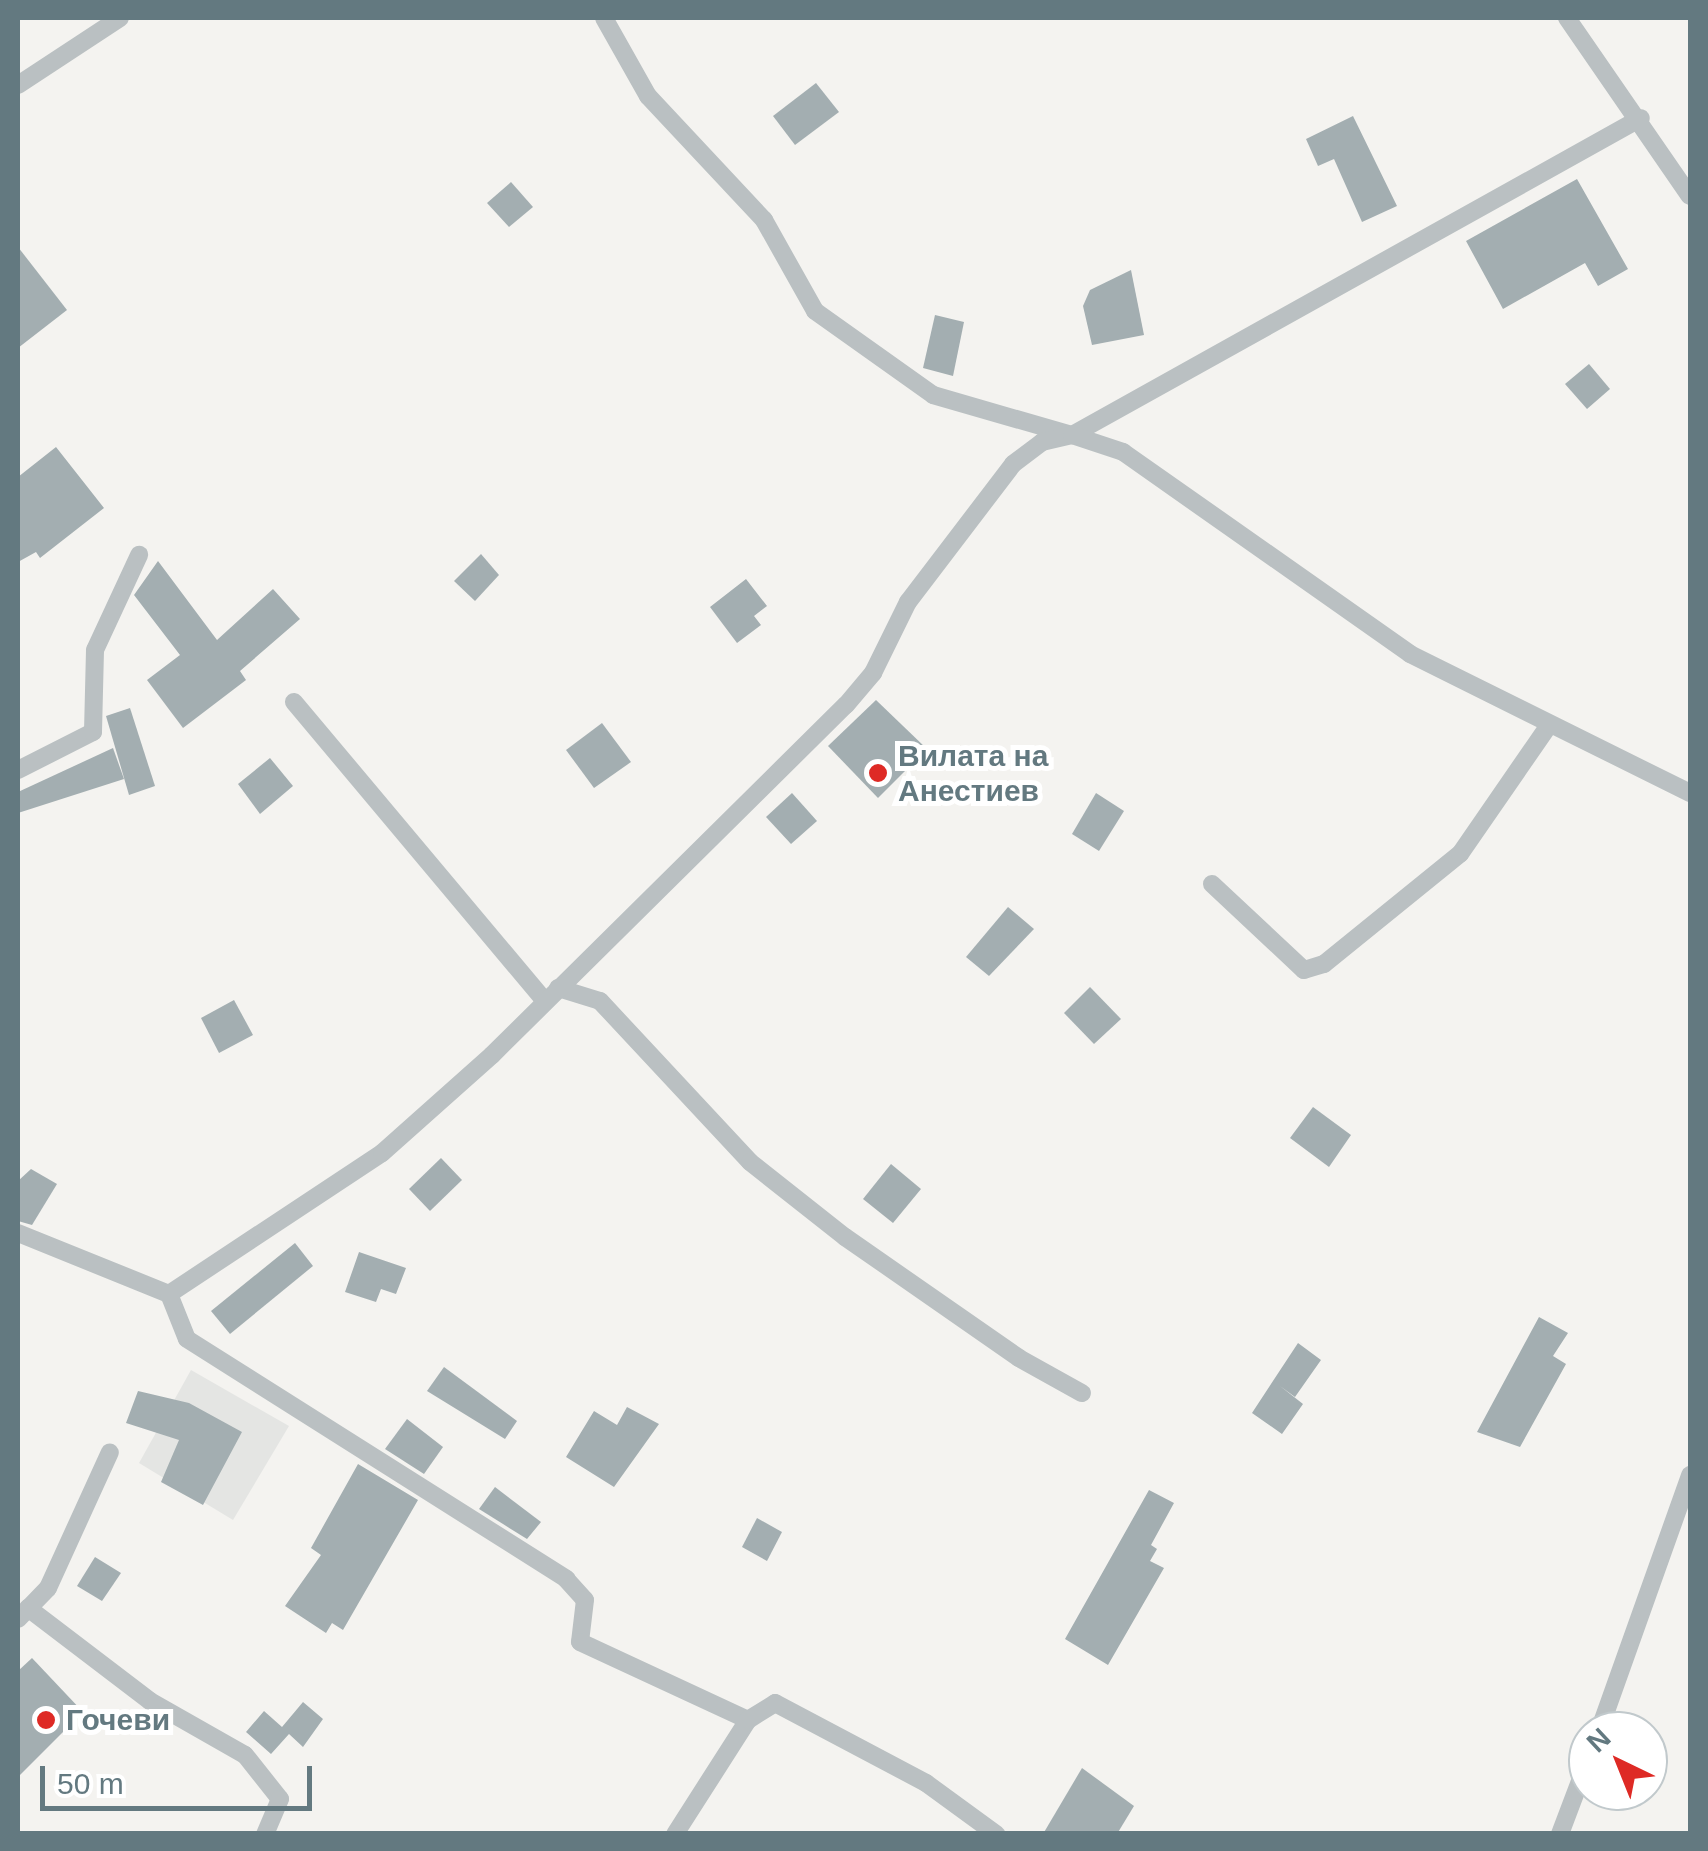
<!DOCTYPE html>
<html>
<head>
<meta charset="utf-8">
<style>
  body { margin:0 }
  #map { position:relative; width:1708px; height:1851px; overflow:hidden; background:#f4f3f0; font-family:Helvetica,sans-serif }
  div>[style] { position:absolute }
  .built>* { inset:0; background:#e4e5e3 }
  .building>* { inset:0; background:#a3aeb1 }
  .minor>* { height:18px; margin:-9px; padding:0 9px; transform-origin:9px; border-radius:9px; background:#bac0c2 }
  .dots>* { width:28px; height:28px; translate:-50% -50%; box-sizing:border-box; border:5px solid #fff; border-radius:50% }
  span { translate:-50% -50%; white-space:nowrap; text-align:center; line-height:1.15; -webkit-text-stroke:10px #fff; paint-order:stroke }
  .poi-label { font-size:30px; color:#637980; font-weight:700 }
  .left { translate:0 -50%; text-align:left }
  .frame { position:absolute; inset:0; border:20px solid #637980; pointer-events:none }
  .north { position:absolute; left:1568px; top:1711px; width:100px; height:100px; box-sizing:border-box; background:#fff; border:2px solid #c1c9cc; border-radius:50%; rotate:317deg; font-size:28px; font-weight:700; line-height:40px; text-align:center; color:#637980 }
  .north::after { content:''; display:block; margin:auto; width:35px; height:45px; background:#de2a25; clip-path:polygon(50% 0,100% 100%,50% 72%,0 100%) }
  .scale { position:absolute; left:40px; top:1766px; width:272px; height:45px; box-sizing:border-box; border:5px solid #637980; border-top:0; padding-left:12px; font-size:30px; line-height:35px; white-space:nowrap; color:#637980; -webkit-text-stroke:8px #fff; paint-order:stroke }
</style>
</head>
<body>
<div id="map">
  <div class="built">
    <i style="clip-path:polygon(191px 1370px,289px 1426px,233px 1520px,139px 1463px)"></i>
  </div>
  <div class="building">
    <i style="clip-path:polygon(816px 83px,839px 112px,795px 145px,773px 116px)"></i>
    <i style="clip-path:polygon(1353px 116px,1397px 206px,1362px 222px,1334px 159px,1318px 166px,1306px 139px)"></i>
    <i style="clip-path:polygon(1577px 179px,1628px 269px,1598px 286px,1585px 263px,1503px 309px,1466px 241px)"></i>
    <i style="clip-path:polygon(511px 182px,533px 207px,509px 227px,487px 203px)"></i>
    <i style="clip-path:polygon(18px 247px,67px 310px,18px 348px)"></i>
    <i style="clip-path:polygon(1131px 270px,1144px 335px,1092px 345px,1083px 306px,1090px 290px)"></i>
    <i style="clip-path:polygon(935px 315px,964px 322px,953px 376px,923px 368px)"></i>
    <i style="clip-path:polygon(1589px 364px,1610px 389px,1587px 409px,1565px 384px)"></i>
    <i style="clip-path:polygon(56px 447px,104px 508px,40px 558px,36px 552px,18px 562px,18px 477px)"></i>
    <i style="clip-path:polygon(481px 554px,499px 575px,475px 601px,454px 581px)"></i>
    <i style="clip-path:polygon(158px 561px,217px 640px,273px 589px,300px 619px,240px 671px,246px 680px,183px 728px,147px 680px,180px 655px,134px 595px)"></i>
    <i style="clip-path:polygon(746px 579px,767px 606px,754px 616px,761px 625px,737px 643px,710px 607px)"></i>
    <i style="clip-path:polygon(876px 700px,927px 749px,878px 798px,828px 746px)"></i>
    <i style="clip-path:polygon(130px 708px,155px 786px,129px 795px,106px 716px)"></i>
    <i style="clip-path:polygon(602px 723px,631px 762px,594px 788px,566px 750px)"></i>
    <i style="clip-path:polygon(113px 748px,124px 779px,18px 813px,18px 792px)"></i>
    <i style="clip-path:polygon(270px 758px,293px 786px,260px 814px,238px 784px)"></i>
    <i style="clip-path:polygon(792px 793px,817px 821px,791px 844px,766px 817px)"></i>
    <i style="clip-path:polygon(1096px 793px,1124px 811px,1099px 851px,1072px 834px)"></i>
    <i style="clip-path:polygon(1008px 907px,1034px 929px,989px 976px,966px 957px)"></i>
    <i style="clip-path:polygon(1090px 987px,1121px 1019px,1094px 1044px,1064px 1013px)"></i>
    <i style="clip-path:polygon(234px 1000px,253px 1035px,219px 1053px,201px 1018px)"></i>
    <i style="clip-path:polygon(1313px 1107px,1351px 1135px,1329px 1167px,1290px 1138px)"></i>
    <i style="clip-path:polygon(441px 1158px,462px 1180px,430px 1211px,409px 1189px)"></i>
    <i style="clip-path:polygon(891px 1164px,921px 1189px,893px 1223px,863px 1199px)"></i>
    <i style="clip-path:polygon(31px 1169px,57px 1184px,32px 1225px,18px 1221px,18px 1181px)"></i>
    <i style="clip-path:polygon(295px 1243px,313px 1266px,230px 1334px,211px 1311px)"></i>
    <i style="clip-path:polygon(359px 1252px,406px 1268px,396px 1294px,381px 1289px,376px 1302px,345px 1292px)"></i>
    <i style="clip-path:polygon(1539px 1317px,1568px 1333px,1553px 1356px,1566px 1364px,1520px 1447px,1477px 1432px)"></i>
    <i style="clip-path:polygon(1298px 1343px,1321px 1360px,1295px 1397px,1280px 1386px,1303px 1404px,1282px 1434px,1252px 1413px)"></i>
    <i style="clip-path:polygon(444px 1367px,517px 1421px,505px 1439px,427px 1391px)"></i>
    <i style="clip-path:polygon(138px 1391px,189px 1403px,242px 1432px,203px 1505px,161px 1482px,179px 1440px,126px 1423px)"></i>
    <i style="clip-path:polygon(627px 1407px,659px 1424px,614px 1487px,566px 1457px,594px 1411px,617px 1425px)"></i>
    <i style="clip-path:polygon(407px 1419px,443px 1447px,424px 1474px,385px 1449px)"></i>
    <i style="clip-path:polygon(358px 1464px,418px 1500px,343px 1630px,332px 1623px,326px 1633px,285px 1606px,321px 1555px,311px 1548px)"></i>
    <i style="clip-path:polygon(495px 1487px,541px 1522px,527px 1539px,479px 1509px)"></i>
    <i style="clip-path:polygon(1149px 1490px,1174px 1503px,1151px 1545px,1157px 1549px,1150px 1561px,1164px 1568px,1108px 1665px,1065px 1639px)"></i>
    <i style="clip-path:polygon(757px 1518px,782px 1532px,767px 1561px,742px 1547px)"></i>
    <i style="clip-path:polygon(95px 1557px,121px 1573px,102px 1601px,77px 1586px)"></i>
    <i style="clip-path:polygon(32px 1658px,83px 1712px,18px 1777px,18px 1671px)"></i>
    <i style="clip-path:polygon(303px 1702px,323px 1719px,303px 1747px,289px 1734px,271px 1754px,246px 1732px,264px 1711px,282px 1727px)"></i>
    <i style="clip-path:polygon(1082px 1768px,1134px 1806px,1117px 1834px,1043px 1834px)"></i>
  </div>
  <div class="minor">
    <i style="left:604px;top:18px;width:90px;rotate:60.6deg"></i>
    <i style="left:648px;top:96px;width:170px;rotate:46.9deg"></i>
    <i style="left:764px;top:220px;width:104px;rotate:60.7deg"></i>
    <i style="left:815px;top:311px;width:145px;rotate:35.4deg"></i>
    <i style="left:933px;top:395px;width:145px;rotate:16.1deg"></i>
    <i style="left:1072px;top:435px;width:651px;rotate:-29.12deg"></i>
    <i style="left:1567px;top:18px;width:216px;rotate:55.4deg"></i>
    <i style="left:18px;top:85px;width:122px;rotate:-33.3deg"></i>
    <i style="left:294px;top:702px;width:390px;rotate:50deg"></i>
    <i style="left:18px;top:770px;width:84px;rotate:-26.9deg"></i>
    <i style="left:93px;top:732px;width:82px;rotate:-88.6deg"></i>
    <i style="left:95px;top:650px;width:105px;rotate:-65.1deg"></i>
    <i style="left:1212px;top:884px;width:126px;rotate:43.1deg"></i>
    <i style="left:1304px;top:970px;width:21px;rotate:-17deg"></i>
    <i style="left:1324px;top:964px;width:175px;rotate:-39deg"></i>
    <i style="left:1460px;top:854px;width:157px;rotate:-55.4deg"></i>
    <i style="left:558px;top:988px;width:44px;rotate:17.2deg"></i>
    <i style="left:600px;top:1001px;width:220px;rotate:47deg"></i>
    <i style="left:750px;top:1162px;width:121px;rotate:38.3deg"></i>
    <i style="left:845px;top:1237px;width:212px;rotate:34.8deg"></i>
    <i style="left:1019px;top:1358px;width:72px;rotate:29.1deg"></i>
    <i style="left:18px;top:1233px;width:163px;rotate:22deg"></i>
    <i style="left:169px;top:1294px;width:255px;rotate:-33.5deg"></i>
    <i style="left:382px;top:1153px;width:147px;rotate:-41.7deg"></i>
    <i style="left:492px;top:1055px;width:498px;rotate:-44.7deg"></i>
    <i style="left:846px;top:705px;width:42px;rotate:-49.8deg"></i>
    <i style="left:873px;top:673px;width:79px;rotate:-63.8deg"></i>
    <i style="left:908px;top:602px;width:173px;rotate:-52.7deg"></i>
    <i style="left:1013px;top:464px;width:36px;rotate:-37deg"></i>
    <i style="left:1042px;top:442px;width:31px;rotate:-13deg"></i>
    <i style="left:1072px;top:435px;width:54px;rotate:18.4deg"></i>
    <i style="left:1123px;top:452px;width:351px;rotate:35.1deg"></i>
    <i style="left:1410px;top:654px;width:313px;rotate:26.4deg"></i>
    <i style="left:169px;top:1294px;width:48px;rotate:68.2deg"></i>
    <i style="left:187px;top:1339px;width:449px;rotate:32.3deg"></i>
    <i style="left:566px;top:1579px;width:28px;rotate:48deg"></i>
    <i style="left:585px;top:1600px;width:42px;rotate:96.8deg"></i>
    <i style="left:580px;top:1642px;width:185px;rotate:24.9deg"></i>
    <i style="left:748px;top:1720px;width:135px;rotate:122.6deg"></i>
    <i style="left:28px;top:1608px;width:153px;rotate:37.3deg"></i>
    <i style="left:150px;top:1701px;width:109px;rotate:29.6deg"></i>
    <i style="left:245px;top:1755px;width:56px;rotate:51.5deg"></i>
    <i style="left:280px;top:1799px;width:38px;rotate:113deg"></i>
    <i style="left:18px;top:1619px;width:43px;rotate:-45.9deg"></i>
    <i style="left:48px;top:1588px;width:149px;rotate:-65.5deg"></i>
    <i style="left:748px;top:1720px;width:32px;rotate:-32deg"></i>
    <i style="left:775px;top:1703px;width:171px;rotate:27.9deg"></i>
    <i style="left:926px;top:1783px;width:87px;rotate:36.1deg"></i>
    <i style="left:1599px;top:1731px;width:272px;rotate:-70.4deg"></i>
    <i style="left:1560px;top:1834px;width:79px;rotate:-69.3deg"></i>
  </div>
  <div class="dots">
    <i style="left:878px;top:773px;background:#de2a25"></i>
    <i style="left:46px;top:1720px;background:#de2a25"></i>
  </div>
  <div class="poi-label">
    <span class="left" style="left:898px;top:773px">Вилата на<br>Анестиев</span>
    <span class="left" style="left:66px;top:1720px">Гочеви</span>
  </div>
  <div class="frame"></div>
  <div class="north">N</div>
  <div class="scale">50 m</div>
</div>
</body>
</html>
